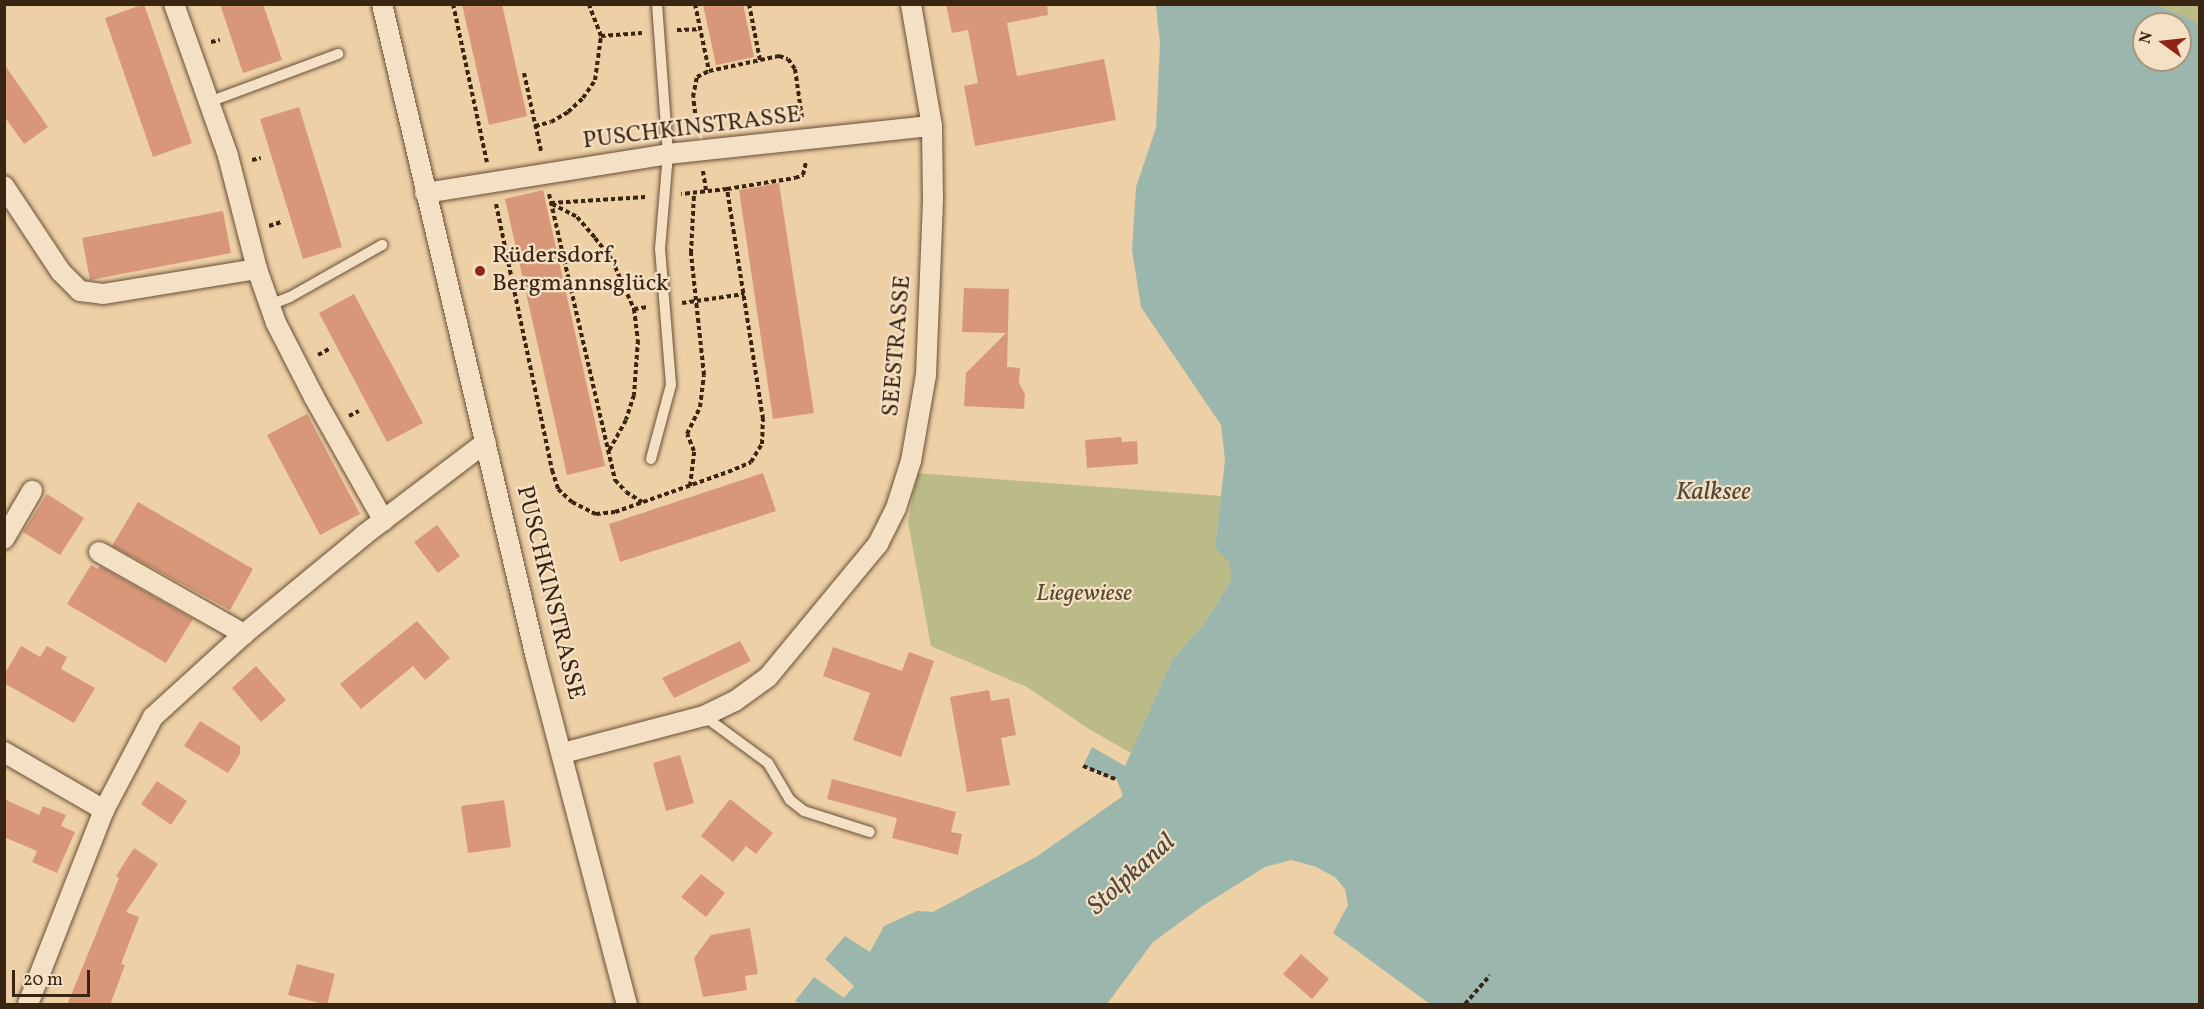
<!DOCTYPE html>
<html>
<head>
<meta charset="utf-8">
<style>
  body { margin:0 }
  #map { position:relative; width:2204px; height:1009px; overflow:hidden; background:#eed0a6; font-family:Vollkorn,serif }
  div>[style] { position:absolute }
  .green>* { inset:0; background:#babb86 }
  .water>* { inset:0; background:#9ab6ad }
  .building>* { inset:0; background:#d89779 }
  .path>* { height:4px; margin-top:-2px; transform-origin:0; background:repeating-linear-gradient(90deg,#3a2412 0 4.5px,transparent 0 7.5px) }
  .roads { filter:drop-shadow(0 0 2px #674f37) drop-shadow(0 0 2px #674f37) }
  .lane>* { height:10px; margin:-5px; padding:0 5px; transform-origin:5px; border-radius:5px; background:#f4e0c5 }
  .street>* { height:20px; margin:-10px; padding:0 10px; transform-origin:10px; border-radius:10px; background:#f4e0c5 }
  .dots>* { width:16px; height:16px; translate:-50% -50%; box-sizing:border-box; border:3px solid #f4e0c5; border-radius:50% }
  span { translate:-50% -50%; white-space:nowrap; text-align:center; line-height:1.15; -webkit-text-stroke:4.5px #f4e0c5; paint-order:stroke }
  .street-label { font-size:24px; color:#3a2412 }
  .poi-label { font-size:24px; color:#3a2412 }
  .left { translate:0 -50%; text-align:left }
  .park-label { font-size:24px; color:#5a4a2f; font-style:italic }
  .water-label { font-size:26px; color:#524839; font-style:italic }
  .frame { position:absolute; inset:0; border:6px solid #3a2412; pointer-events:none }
  .north { position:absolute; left:2132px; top:12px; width:60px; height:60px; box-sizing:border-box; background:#f4e0c5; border:2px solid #aa957d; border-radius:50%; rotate:285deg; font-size:16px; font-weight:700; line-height:24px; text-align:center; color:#3a2412 }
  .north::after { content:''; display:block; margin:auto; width:21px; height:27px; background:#8f2418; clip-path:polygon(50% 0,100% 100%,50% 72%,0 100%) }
  .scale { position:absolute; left:12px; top:970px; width:78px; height:27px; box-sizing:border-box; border:3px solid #3a2412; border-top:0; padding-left:8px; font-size:18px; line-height:21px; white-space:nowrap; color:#3a2412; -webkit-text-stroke:4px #f4e0c5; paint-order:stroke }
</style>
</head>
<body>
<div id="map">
  <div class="green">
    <i style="clip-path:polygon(2154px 5px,2199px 5px,2199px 24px,2170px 12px)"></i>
    <i style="clip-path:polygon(917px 473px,1221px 496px,1215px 548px,1230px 564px,1231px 580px,1206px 621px,1172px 660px,1131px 753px,1089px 729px,1027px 687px,931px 646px,908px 522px)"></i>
  </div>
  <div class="water">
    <i style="clip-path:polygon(evenodd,2154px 4px,2200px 24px,2199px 1004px,1430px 1004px,1333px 933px,1348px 905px,1345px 889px,1335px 877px,1314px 866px,1291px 860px,1265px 867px,1201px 907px,1153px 942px,1107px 1004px,800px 1004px,795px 1001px,814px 977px,844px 998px,854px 986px,825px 959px,845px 936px,870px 952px,884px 926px,917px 911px,933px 912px,1036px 857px,1123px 796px,1117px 780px,1083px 766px,1092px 747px,1125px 766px,1172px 660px,1206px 621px,1231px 580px,1230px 564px,1215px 548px,1225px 460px,1221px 425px,1141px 307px,1132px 250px,1136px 187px,1156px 128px,1160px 44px,1156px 5px,2154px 4px,2144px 24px,2180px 24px,2180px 60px,2144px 60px,2144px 24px)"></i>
  </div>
  <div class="building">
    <i style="clip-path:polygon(144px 4px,192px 143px,153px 157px,105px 18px)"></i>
    <i style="clip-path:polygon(220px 4px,263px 4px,282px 60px,243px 73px)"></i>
    <i style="clip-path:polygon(462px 4px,502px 4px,527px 116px,489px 125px)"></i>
    <i style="clip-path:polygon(703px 4px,743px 4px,754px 57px,716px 65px)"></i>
    <i style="clip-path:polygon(946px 4px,1047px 4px,1048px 15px,1007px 23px,1017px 76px,1104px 59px,1116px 120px,975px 146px,964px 86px,978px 83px,968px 30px,952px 33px)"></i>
    <i style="clip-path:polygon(4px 64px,48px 127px,24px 144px,4px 116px)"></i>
    <i style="clip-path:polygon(299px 107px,342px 247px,303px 259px,260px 119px)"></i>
    <i style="clip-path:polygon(779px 183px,814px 413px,773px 419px,739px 190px)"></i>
    <i style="clip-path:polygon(543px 190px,605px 466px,567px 475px,505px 199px)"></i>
    <i style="clip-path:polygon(223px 211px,231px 253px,90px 280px,82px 238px)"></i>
    <i style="clip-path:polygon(964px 288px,1009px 289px,1007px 367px,1020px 368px,1019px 383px,1025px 394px,1024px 409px,964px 406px,966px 373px,1006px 333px,962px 332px)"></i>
    <i style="clip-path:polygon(354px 294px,423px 423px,387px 442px,319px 313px)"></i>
    <i style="clip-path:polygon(307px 414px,360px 514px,320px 535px,267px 435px)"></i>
    <i style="clip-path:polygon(1121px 437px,1122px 442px,1137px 441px,1138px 464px,1087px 468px,1085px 440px)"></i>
    <i style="clip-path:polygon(763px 473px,776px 511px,620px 562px,609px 524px)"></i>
    <i style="clip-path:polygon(47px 494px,84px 518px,60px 555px,23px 532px)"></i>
    <i style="clip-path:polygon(138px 502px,253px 569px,230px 610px,112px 546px)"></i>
    <i style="clip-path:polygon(437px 525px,460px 556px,438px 573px,414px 542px)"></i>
    <i style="clip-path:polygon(91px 565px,98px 569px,100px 566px,193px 619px,166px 663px,67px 604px)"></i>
    <i style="clip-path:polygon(417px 621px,450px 658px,425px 680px,413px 666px,361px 709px,340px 684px)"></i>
    <i style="clip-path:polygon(740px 641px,751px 661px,674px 698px,662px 678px)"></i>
    <i style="clip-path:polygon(21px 646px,40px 657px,47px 646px,67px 657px,61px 669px,95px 688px,74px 723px,4px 683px,4px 675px)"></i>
    <i style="clip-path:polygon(833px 647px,902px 671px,909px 652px,934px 661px,901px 757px,853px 740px,870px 693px,823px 676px)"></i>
    <i style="clip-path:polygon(256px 666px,286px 700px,261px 722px,232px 688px)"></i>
    <i style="clip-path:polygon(989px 690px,991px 701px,1009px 698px,1016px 735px,1001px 738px,1010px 785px,967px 792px,950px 697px)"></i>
    <i style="clip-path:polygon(200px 721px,240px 746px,240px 754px,228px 773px,184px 746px)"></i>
    <i style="clip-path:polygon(680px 755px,694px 803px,666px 811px,653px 763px)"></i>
    <i style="clip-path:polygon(832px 779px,956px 812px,951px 832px,962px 834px,958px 855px,892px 838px,897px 818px,827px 799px)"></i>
    <i style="clip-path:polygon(157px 781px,187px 801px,171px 825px,141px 804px)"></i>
    <i style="clip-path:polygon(4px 799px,39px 815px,43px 806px,66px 815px,61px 826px,75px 832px,57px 873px,32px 862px,37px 851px,4px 837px)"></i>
    <i style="clip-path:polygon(730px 799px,773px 833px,756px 854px,746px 846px,733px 862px,701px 836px)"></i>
    <i style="clip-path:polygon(504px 800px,511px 847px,468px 853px,461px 806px)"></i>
    <i style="clip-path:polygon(134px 848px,158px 864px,126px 912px,139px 917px,121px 964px,125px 965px,110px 1005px,67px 1005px,119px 878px,116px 876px)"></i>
    <i style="clip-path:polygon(701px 874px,725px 893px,706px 917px,681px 897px)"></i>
    <i style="clip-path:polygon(750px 928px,758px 974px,745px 976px,747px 990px,703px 997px,694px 958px,711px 935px)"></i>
    <i style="clip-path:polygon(1301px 954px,1329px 979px,1312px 999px,1283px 974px)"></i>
    <i style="clip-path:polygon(297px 964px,335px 974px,327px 1005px,288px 995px)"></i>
  </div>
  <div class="path">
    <i style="left:453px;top:4px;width:162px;rotate:77.9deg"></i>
    <i style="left:695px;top:4px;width:68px;rotate:78.2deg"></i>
    <i style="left:749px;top:4px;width:57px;rotate:78.9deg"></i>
    <i style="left:677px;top:30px;width:23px;rotate:-2deg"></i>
    <i style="left:601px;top:36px;width:41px;rotate:-4.2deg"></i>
    <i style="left:211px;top:42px;width:9px;rotate:-13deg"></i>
    <i style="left:524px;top:73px;width:80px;rotate:77.7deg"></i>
    <i style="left:535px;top:126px;width:16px;rotate:-14deg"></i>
    <i style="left:551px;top:122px;width:20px;rotate:-30deg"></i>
    <i style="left:568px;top:112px;width:21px;rotate:-43deg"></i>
    <i style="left:583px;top:98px;width:22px;rotate:-56deg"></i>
    <i style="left:595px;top:80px;width:44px;rotate:-82.2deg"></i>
    <i style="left:601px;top:36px;width:34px;rotate:-111deg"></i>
    <i style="left:697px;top:128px;width:31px;rotate:-97deg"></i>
    <i style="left:693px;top:97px;width:20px;rotate:-79deg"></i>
    <i style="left:697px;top:77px;width:13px;rotate:-27deg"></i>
    <i style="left:709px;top:71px;width:72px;rotate:-12.1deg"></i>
    <i style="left:779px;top:56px;width:9px;rotate:18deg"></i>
    <i style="left:788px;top:59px;width:12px;rotate:55deg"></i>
    <i style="left:795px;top:69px;width:49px;rotate:81.9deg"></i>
    <i style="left:252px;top:160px;width:9px;rotate:-13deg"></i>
    <i style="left:703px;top:171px;width:20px;rotate:81deg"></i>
    <i style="left:727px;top:189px;width:69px;rotate:-9.2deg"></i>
    <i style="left:795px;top:178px;width:9px;rotate:-21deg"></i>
    <i style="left:803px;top:175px;width:13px;rotate:-77deg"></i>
    <i style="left:549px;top:194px;width:294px;rotate:77deg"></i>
    <i style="left:615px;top:480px;width:16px;rotate:47deg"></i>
    <i style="left:626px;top:492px;width:19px;rotate:32deg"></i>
    <i style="left:551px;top:203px;width:95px;rotate:-3.6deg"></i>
    <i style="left:496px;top:204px;width:272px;rotate:78.1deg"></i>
    <i style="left:552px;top:470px;width:20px;rotate:72deg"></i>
    <i style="left:558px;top:489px;width:19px;rotate:43deg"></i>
    <i style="left:572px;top:502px;width:27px;rotate:27deg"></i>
    <i style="left:596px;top:514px;width:19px;rotate:-6deg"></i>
    <i style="left:615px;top:512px;width:120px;rotate:-19.5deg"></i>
    <i style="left:728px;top:472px;width:25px;rotate:-23deg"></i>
    <i style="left:751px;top:462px;width:21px;rotate:-59deg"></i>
    <i style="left:762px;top:444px;width:25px;rotate:-88deg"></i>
    <i style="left:763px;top:419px;width:233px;rotate:-98.9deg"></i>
    <i style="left:727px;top:189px;width:46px;rotate:173.8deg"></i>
    <i style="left:552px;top:204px;width:28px;rotate:27deg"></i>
    <i style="left:577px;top:217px;width:28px;rotate:49deg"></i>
    <i style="left:595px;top:238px;width:28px;rotate:52deg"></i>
    <i style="left:612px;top:260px;width:54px;rotate:65.8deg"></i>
    <i style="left:634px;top:309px;width:31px;rotate:83deg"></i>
    <i style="left:638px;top:340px;width:55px;rotate:94.2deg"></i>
    <i style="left:634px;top:395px;width:26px;rotate:108deg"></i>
    <i style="left:626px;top:420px;width:35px;rotate:119deg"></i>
    <i style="left:269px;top:226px;width:13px;rotate:-18deg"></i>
    <i style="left:682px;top:303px;width:63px;rotate:-8.3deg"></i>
    <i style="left:634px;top:309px;width:14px;rotate:-8deg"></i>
    <i style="left:318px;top:355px;width:13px;rotate:-29deg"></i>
    <i style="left:349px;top:416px;width:11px;rotate:-27deg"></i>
    <i style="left:690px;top:486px;width:35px;rotate:-83deg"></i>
    <i style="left:694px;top:451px;width:18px;rotate:-112deg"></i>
    <i style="left:687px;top:434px;width:30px;rotate:-64deg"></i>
    <i style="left:700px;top:407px;width:32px;rotate:-83deg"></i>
    <i style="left:704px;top:375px;width:123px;rotate:-96.1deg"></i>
    <i style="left:691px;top:253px;width:60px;rotate:-87.1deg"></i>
    <i style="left:1083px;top:766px;width:37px;rotate:22deg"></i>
    <i style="left:1465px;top:1004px;width:38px;rotate:-49deg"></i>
  </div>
  <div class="roads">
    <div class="lane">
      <i style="left:209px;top:102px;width:138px;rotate:-20.4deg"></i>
      <i style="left:270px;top:305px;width:22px;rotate:-22deg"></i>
      <i style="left:290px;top:297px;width:106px;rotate:-29.5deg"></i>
      <i style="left:651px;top:459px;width:77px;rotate:-74.9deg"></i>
      <i style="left:671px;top:385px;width:136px;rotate:-94.6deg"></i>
      <i style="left:660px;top:249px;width:95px;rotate:-85.2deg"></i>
      <i style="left:668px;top:154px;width:150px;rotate:-94.2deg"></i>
      <i style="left:704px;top:716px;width:79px;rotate:36.3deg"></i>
      <i style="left:768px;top:763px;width:43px;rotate:59.3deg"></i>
      <i style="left:790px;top:800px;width:18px;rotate:38deg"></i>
      <i style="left:804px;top:811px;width:69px;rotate:17.7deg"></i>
    </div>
    <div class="street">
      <i style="left:174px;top:4px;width:161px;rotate:70.4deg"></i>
      <i style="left:228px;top:156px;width:117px;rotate:75.6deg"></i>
      <i style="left:257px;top:269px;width:57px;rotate:70.6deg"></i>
      <i style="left:276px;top:323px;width:83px;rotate:62.8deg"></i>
      <i style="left:314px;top:397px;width:142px;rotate:60.6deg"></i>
      <i style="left:382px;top:4px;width:672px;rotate:76.75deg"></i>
      <i style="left:536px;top:658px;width:358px;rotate:75.3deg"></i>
      <i style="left:4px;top:186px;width:103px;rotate:56.5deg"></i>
      <i style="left:61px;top:272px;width:27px;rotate:45deg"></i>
      <i style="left:80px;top:291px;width:23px;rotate:7deg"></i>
      <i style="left:103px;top:294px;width:156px;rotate:-9.2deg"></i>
      <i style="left:425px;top:193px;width:246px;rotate:-9.1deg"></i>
      <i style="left:668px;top:154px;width:265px;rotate:-6.1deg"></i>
      <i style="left:4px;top:539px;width:56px;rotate:-59.7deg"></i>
      <i style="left:99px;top:552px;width:167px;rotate:29.5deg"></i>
      <i style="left:4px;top:752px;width:116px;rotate:30.1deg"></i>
      <i style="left:563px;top:753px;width:146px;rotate:-14.7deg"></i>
      <i style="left:704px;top:716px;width:34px;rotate:-26deg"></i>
      <i style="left:735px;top:701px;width:41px;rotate:-36deg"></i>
      <i style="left:768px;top:677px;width:173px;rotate:-50.4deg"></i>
      <i style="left:878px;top:544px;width:40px;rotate:-63.4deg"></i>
      <i style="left:896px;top:508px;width:49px;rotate:-72.3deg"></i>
      <i style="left:911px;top:461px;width:87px;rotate:-80.1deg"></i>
      <i style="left:926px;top:375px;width:176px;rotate:-87.7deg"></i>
      <i style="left:933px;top:199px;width:73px;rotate:-90.8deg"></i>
      <i style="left:932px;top:126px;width:124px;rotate:-99.8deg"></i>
      <i style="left:28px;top:1004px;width:208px;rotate:-68.6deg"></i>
      <i style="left:104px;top:810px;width:105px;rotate:-62.2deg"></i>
      <i style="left:153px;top:717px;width:123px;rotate:-42.4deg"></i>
      <i style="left:244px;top:634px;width:156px;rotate:-39.5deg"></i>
      <i style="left:364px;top:535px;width:153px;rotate:-37.3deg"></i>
    </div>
  </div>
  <div class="dots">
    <i style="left:480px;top:271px;background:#8f2418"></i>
  </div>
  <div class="street-label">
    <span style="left:692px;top:129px;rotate:-7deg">PUSCHKINSTRASSE</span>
    <span style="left:898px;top:346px;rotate:-85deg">SEESTRASSE</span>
    <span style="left:549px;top:593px;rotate:76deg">PUSCHKINSTRASSE</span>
  </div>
  <div class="poi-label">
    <span class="left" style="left:492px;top:271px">Rüdersdorf,<br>Bergmannsglück</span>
  </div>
  <div class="park-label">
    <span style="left:1084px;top:595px">Liegewiese</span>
  </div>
  <div class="water-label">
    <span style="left:1713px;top:493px">Kalksee</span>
    <span style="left:1132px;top:875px;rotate:-42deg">Stolpkanal</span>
  </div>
  <div class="frame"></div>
  <div class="north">N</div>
  <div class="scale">20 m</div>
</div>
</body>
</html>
